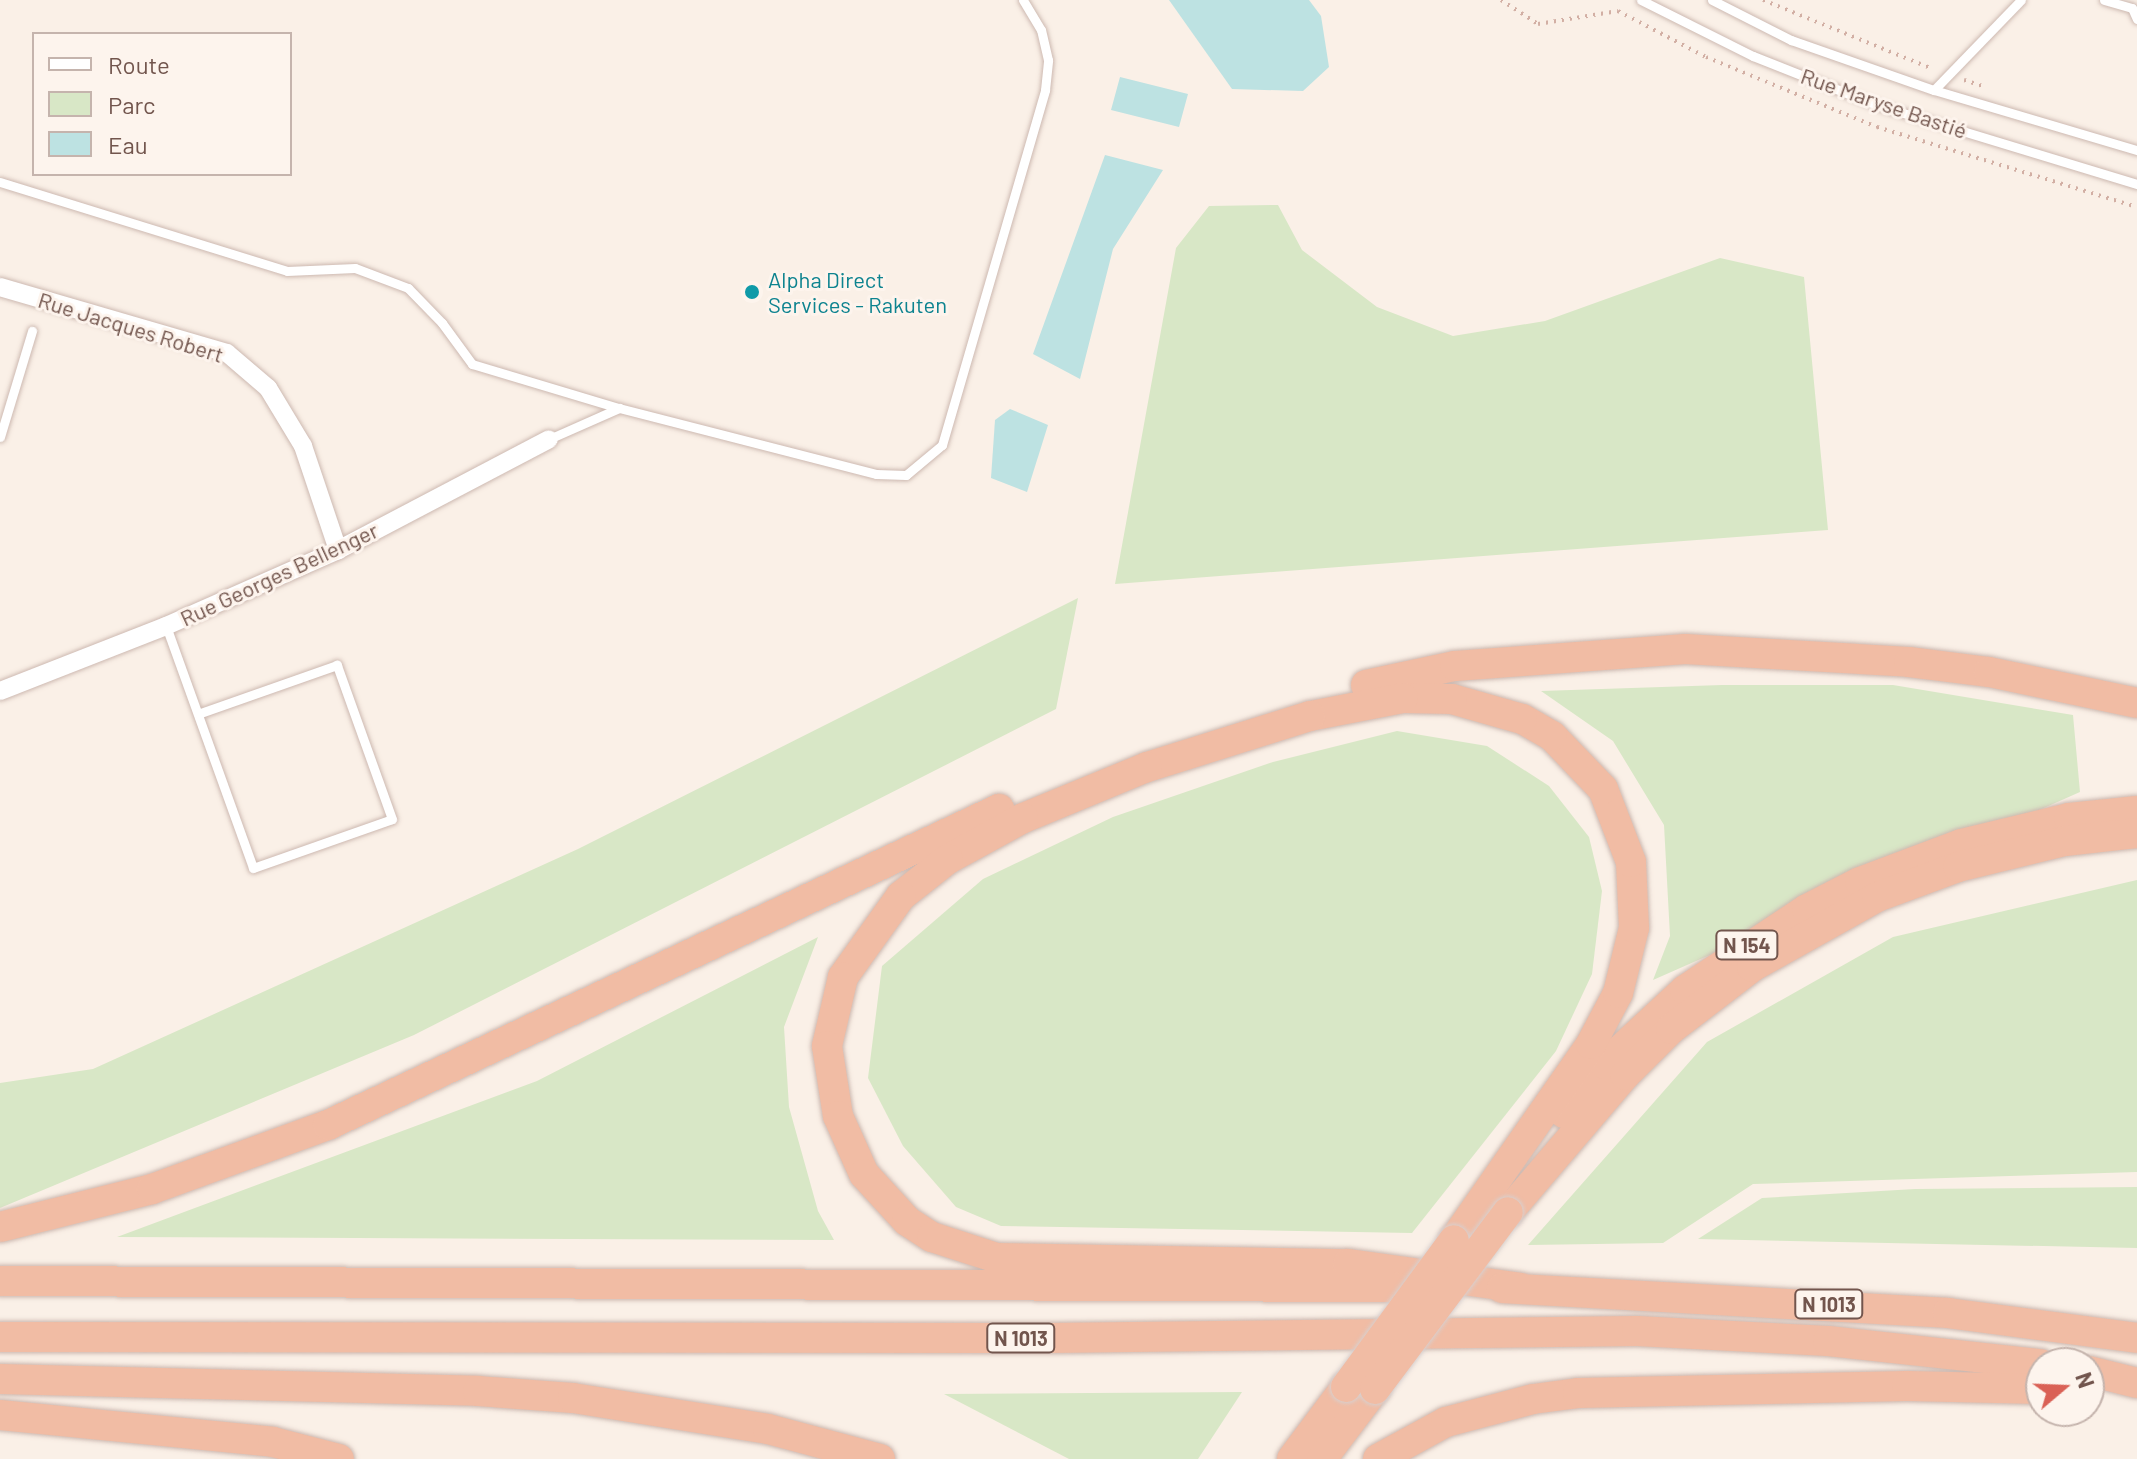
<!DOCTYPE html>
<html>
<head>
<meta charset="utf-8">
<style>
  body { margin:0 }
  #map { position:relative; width:2137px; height:1459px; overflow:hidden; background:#faf0e7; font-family:Barlow,sans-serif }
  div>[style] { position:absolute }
  .green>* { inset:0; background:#d8e7c6 }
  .water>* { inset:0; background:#bde2e2 }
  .path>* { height:4px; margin-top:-2px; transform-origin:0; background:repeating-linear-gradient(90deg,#d2afa4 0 2px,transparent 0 8px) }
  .roads { filter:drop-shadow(0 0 2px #cdb9b1) drop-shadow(0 0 2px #cdb9b1) }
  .service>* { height:9px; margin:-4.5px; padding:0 4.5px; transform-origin:4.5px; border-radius:4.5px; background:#fff }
  .minor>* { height:18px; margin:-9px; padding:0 9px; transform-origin:9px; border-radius:9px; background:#fff }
  .trunk>* { height:30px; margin:-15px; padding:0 15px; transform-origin:15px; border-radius:15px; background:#f1bca4 }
  .bridges { filter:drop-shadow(0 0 2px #d8cfcd) drop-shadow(0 0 2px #d8cfcd) }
  .trunk-bridge>* { height:30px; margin:-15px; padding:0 15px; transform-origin:15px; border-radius:15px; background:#f1bca4 }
  .dots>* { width:22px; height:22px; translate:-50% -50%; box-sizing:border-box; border:4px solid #fdf4ed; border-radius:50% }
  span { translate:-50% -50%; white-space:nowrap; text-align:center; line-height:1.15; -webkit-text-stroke:6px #fdf4ed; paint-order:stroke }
  .shield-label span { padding:2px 6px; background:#fdf4ed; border:2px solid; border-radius:6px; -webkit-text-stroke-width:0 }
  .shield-label { font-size:20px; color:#72554d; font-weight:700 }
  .street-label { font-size:22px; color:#72554d }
  .culture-label { font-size:22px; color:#0d838f }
  .left { translate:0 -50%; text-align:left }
  .legend { position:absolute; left:32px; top:32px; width:260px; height:144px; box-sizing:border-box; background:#fdf4ed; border:2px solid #c5b4ad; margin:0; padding:10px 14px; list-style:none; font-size:24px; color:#72554d }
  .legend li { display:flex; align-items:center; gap:16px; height:40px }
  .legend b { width:40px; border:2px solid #c5b4ad }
  .north { position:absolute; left:2025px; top:1347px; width:80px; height:80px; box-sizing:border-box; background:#fdf4ed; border:2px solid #c5b4ad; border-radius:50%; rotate:71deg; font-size:22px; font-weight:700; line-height:32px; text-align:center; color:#72554d }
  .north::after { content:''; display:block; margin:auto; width:28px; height:36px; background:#da6156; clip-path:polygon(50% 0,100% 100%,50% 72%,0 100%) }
</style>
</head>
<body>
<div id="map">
  <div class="green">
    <i style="clip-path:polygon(1278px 205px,1302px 250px,1377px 307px,1453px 336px,1545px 321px,1720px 258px,1804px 277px,1828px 530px,1115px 584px,1176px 248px,1209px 206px)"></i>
    <i style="clip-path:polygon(1078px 598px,1056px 709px,414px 1035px,0 1208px,0 1083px,93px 1069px,578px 849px)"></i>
    <i style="clip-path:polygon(1722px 685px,1893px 685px,2073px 715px,2080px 792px,1653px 980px,1670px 936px,1664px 825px,1613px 741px,1541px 691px)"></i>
    <i style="clip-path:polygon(1397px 731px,1487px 746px,1549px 786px,1589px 837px,1602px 891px,1592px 974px,1556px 1051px,1412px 1233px,1001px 1226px,956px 1207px,903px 1146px,868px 1078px,882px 966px,983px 879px,1113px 817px,1273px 762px)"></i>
    <i style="clip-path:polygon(2137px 880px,2137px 1172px,1753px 1184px,1663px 1243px,1528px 1245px,1707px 1042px,1893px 937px)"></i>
    <i style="clip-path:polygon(818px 937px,784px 1027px,789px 1107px,818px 1211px,834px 1240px,117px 1237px,537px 1081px)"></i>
    <i style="clip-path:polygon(2137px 1187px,2137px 1248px,1698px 1239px,1762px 1198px,1915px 1189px)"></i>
    <i style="clip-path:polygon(1242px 1392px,1198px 1459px,1069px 1459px,944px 1394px)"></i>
  </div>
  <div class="water">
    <i style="clip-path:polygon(1169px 0,1309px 0,1321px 16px,1329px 67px,1303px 91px,1232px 89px)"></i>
    <i style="clip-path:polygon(1120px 77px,1188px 94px,1179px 127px,1111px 110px)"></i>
    <i style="clip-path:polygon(1105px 155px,1163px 170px,1113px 249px,1080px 379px,1033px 354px)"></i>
    <i style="clip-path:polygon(1010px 409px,1048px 425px,1027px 492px,991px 478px,995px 420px)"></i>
  </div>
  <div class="path">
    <i style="left:1501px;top:0;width:44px;rotate:33deg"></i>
    <i style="left:1538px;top:24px;width:81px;rotate:-9.2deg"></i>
    <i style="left:1618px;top:11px;width:99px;rotate:27.6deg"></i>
    <i style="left:1706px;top:57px;width:185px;rotate:22.3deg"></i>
    <i style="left:1877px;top:127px;width:272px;rotate:17.1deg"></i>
    <i style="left:1763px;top:0;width:183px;rotate:22.1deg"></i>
    <i style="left:1964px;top:80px;width:23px;rotate:18deg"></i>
  </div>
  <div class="roads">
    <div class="service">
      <i style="left:1641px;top:0;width:125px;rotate:26.6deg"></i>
      <i style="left:1753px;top:56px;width:133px;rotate:21.6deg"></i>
      <i style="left:1877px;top:105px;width:272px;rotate:16.9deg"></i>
      <i style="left:1712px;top:0;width:89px;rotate:26.9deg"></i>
      <i style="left:1791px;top:40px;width:151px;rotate:19.3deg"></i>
      <i style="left:1934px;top:90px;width:212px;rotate:16.5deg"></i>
      <i style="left:2104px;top:0;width:29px;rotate:16deg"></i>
      <i style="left:2132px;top:8px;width:12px;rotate:66deg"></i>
      <i style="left:1934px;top:90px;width:125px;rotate:-46deg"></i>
      <i style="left:0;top:182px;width:300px;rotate:17.2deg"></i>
      <i style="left:287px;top:271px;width:68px;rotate:-2.5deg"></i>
      <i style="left:355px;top:268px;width:57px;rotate:20.7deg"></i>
      <i style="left:408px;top:288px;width:49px;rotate:45.8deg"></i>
      <i style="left:442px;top:323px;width:51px;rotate:53.8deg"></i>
      <i style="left:472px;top:364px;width:153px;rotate:16.7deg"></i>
      <i style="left:0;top:437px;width:111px;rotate:-73.2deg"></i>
      <i style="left:549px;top:439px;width:77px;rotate:-23.9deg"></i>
      <i style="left:619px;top:408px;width:265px;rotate:14.4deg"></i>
      <i style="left:876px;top:474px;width:30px;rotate:2deg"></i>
      <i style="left:906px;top:475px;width:47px;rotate:-39.8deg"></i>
      <i style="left:942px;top:445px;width:370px;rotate:-73.8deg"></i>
      <i style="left:1045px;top:90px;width:30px;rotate:-84deg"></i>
      <i style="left:1048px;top:60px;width:31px;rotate:-103deg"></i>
      <i style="left:1041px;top:30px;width:35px;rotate:-121deg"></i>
      <i style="left:166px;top:626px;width:257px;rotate:70.2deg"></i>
      <i style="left:253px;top:868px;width:147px;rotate:-19.4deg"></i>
      <i style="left:392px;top:819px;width:164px;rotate:-109.7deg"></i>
      <i style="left:337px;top:665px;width:147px;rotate:160.6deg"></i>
    </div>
    <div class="minor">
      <i style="left:0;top:287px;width:236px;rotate:16.2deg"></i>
      <i style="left:227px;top:353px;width:54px;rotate:40.5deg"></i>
      <i style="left:268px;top:388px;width:68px;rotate:58.9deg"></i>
      <i style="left:303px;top:446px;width:110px;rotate:71.4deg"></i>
      <i style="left:0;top:691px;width:178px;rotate:-21.4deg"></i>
      <i style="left:166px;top:626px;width:188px;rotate:-23.8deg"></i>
      <i style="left:338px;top:550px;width:238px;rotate:-27.7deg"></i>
    </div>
    <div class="trunk">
      <i style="left:1366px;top:685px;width:91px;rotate:-12.1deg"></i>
      <i style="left:1455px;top:666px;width:231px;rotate:-4.2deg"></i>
      <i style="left:1685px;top:649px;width:224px;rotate:3.3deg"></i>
      <i style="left:1909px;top:662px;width:81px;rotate:7.1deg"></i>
      <i style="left:1989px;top:672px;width:151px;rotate:11.8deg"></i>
      <i style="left:1564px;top:1113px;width:64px;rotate:-50.1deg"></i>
      <i style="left:1605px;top:1064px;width:109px;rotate:-42.8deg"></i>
      <i style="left:1685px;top:990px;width:146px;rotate:-33.6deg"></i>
      <i style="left:1807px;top:909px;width:59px;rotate:-27deg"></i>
      <i style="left:1860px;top:882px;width:108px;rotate:-20.6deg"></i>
      <i style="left:1961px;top:844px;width:111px;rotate:-13.5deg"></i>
      <i style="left:2069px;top:818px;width:68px;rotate:-5.9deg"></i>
      <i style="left:1508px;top:1212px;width:180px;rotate:-49.5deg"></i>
      <i style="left:1625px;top:1075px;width:65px;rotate:-45deg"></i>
      <i style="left:1671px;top:1029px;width:102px;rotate:-37.4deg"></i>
      <i style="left:1752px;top:967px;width:143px;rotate:-29.2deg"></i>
      <i style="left:1877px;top:897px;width:86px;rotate:-20.3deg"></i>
      <i style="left:1958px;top:867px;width:110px;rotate:-13.7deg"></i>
      <i style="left:2065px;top:841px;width:72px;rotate:-6.3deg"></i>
      <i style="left:0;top:1227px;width:157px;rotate:-14deg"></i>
      <i style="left:152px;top:1189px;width:187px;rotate:-20deg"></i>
      <i style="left:328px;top:1125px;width:742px;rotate:-25.22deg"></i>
      <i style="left:1454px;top:1240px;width:239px;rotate:-55deg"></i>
      <i style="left:1591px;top:1044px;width:58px;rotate:-62.1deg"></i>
      <i style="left:1618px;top:993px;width:67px;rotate:-76.2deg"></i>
      <i style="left:1634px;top:928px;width:66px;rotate:-92.6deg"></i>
      <i style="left:1631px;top:862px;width:78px;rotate:-111deg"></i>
      <i style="left:1603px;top:789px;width:74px;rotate:-133.9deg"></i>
      <i style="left:1552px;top:736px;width:34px;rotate:-150deg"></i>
      <i style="left:1522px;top:719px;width:73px;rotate:-164.1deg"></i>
      <i style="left:1452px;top:699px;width:49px;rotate:-178.8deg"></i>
      <i style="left:1403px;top:698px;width:95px;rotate:169deg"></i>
      <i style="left:1310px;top:716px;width:171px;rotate:162.6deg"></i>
      <i style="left:1147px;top:767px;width:134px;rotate:157.6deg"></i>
      <i style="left:1023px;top:818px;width:85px;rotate:151.3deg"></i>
      <i style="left:948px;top:859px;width:60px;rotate:141.8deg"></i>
      <i style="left:901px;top:896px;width:100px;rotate:125.6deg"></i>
      <i style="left:843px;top:977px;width:71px;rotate:103.1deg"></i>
      <i style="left:827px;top:1046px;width:71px;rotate:81.1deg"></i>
      <i style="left:838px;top:1116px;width:64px;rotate:65.9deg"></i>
      <i style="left:864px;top:1174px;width:64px;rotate:47.5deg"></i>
      <i style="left:907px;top:1221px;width:30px;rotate:33deg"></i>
      <i style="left:932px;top:1237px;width:68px;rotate:17.9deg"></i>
      <i style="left:997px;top:1258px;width:351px;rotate:1deg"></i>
      <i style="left:1348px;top:1264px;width:174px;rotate:7.9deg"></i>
      <i style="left:0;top:1281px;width:1394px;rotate:0.25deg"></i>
      <i style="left:1502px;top:1288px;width:447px;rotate:3.2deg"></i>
      <i style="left:1948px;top:1313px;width:191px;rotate:7.5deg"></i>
      <i style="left:0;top:1337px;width:1047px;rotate:0.05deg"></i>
      <i style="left:1047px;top:1338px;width:590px;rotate:-0.68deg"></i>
      <i style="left:1637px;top:1331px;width:191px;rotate:3deg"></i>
      <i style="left:1828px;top:1341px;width:214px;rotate:6.2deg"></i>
      <i style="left:2089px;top:1371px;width:49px;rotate:14deg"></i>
      <i style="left:0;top:1379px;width:478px;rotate:1.4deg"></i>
      <i style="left:478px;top:1391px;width:95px;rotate:4.2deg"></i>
      <i style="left:573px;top:1398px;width:197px;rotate:9deg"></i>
      <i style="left:768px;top:1429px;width:116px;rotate:15deg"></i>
      <i style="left:0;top:1415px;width:274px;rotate:5.6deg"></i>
      <i style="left:273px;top:1442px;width:68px;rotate:14.4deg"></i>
      <i style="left:1292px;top:1459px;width:90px;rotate:-53.1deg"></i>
      <i style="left:1322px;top:1459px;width:88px;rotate:-52.9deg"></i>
      <i style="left:1378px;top:1459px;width:77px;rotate:-28.6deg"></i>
      <i style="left:1446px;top:1422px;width:90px;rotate:-14.8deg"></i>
      <i style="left:1533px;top:1399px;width:45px;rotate:-7.6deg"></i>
      <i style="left:1578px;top:1393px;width:329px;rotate:-1.2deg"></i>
      <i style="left:1907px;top:1386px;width:134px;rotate:1.3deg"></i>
    </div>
  </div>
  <div class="bridges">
    <div class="trunk-bridge">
      <i style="left:1346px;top:1387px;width:182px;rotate:-53.7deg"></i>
      <i style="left:1375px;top:1389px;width:221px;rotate:-53.1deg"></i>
    </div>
  </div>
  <div class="dots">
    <i style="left:752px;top:292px;background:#0f9aa8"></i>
  </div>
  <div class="shield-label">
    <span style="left:1747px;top:945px">N 154</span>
    <span style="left:1829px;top:1304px">N 1013</span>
    <span style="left:1021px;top:1338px">N 1013</span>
  </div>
  <div class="street-label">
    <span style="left:1884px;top:103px;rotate:19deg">Rue Maryse Bastié</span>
    <span style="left:131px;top:327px;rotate:17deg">Rue Jacques Robert</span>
    <span style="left:279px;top:574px;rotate:-25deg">Rue Georges Bellenger</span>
  </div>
  <div class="culture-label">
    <span class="left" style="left:768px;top:292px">Alpha Direct<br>Services - Rakuten</span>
  </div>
  <ul class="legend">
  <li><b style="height:10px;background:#fff"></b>Route</li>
  <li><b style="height:22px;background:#d8e7c6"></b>Parc</li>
  <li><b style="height:22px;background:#bde2e2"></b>Eau</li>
  </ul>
  <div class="north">N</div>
</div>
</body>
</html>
